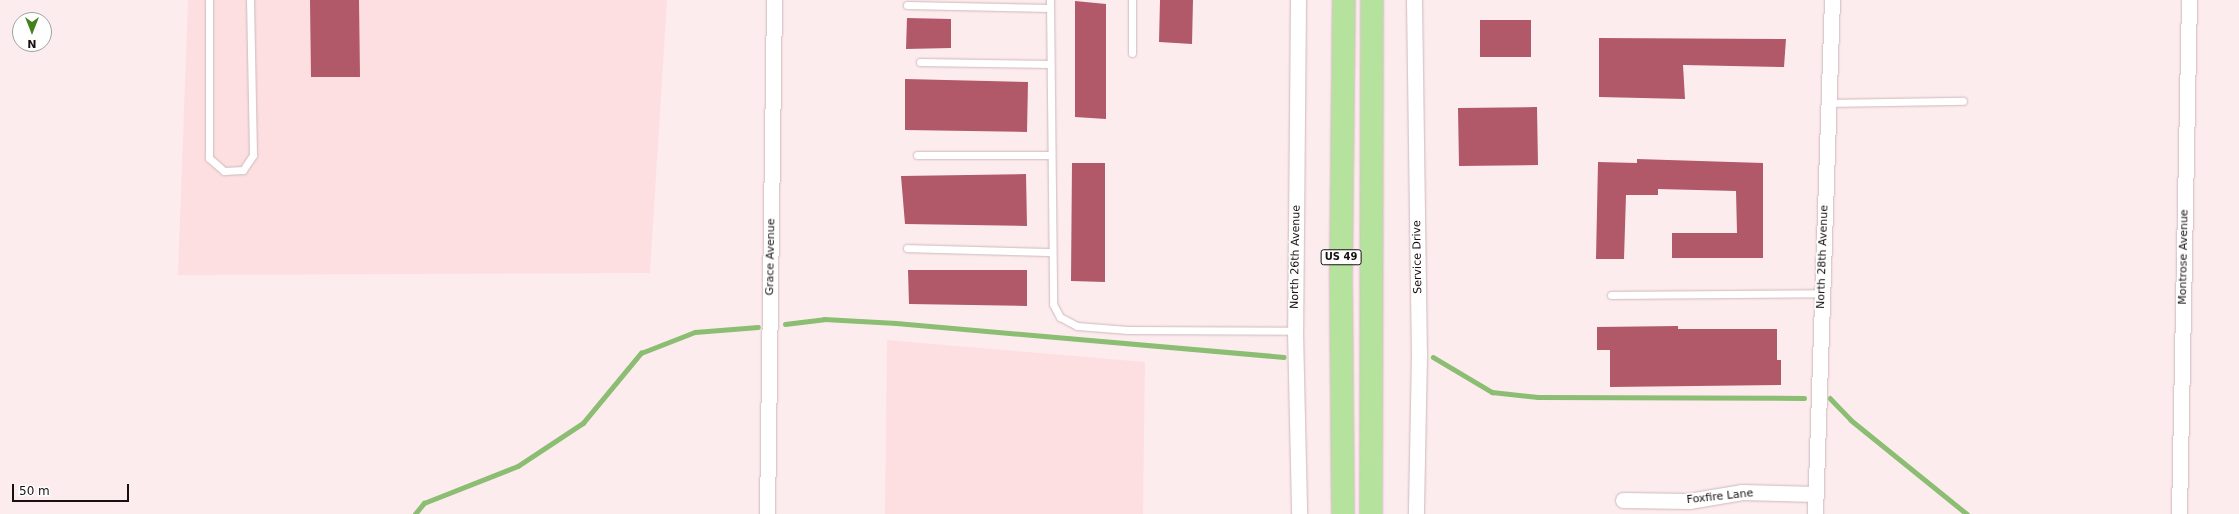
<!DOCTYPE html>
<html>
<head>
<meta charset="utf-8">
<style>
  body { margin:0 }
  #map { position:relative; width:2239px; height:514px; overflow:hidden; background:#fdecee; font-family:"DejaVu Sans",sans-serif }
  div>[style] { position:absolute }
  .built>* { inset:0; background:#fddfe2 }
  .stream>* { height:4.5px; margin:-2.25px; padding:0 2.25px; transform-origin:2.25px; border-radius:2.25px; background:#8bbd73 }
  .building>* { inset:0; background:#b15968 }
  .roads { filter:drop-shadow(0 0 1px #ceb9bb) drop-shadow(0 0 1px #ceb9bb) }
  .service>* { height:7px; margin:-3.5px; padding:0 3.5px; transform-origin:3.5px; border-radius:3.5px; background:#fff }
  .minor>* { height:15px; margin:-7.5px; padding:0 7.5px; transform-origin:7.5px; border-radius:7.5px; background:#fff }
  .primary>* { height:22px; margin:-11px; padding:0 11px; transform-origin:11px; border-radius:11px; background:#b5e39d }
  span { translate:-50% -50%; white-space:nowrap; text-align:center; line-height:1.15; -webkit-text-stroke:3.5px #fefefe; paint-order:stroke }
  .shield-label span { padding:1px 3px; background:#fefefe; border:1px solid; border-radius:3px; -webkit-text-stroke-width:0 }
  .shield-label { font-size:10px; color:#171011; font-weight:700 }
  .street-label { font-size:11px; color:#171011 }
  .north { position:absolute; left:12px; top:12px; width:40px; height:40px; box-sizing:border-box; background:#fefefe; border:1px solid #a29f9f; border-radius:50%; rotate:180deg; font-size:11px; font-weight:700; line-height:16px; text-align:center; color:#171011 }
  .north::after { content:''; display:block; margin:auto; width:14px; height:18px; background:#44801c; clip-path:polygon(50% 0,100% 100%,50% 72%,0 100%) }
  .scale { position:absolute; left:12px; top:484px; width:117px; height:18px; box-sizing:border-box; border:2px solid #171011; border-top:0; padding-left:5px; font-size:12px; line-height:14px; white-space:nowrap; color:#171011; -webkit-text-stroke:3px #fefefe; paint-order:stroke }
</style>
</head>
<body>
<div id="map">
  <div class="built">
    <i style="clip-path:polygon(188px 0,667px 0,650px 273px,178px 275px)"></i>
    <i style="clip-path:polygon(887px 340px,1145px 362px,1143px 514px,885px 514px)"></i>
  </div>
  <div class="stream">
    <i style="left:785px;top:324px;width:39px;rotate:-7deg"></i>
    <i style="left:824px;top:319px;width:72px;rotate:3.2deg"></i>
    <i style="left:896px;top:323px;width:389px;rotate:5deg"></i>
    <i style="left:1433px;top:357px;width:69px;rotate:30.7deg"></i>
    <i style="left:1492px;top:392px;width:46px;rotate:6.2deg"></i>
    <i style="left:1538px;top:397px;width:266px;rotate:0.2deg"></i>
    <i style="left:1830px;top:398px;width:30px;rotate:46deg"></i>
    <i style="left:1851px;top:420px;width:149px;rotate:39deg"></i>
    <i style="left:415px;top:514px;width:14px;rotate:-51deg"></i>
    <i style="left:424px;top:503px;width:101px;rotate:-21.5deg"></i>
    <i style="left:518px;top:466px;width:78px;rotate:-33.5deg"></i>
    <i style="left:583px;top:423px;width:91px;rotate:-50.4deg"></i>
    <i style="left:641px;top:353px;width:58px;rotate:-21.3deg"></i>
    <i style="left:695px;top:332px;width:63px;rotate:-4.5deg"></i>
  </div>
  <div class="building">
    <i style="clip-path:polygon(310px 0,359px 0,360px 77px,311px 77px)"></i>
    <i style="clip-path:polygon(1160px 0,1193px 0,1192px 44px,1159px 42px)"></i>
    <i style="clip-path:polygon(1075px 1px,1106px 4px,1106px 119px,1075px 117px)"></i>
    <i style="clip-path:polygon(907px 18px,951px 19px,951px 48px,906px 49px)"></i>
    <i style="clip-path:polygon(1480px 20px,1531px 20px,1531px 57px,1480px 57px)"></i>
    <i style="clip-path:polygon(1599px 38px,1786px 39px,1784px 67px,1683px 65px,1685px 99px,1599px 97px)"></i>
    <i style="clip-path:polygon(905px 79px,1028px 82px,1027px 132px,905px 130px)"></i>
    <i style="clip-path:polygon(1537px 107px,1538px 165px,1459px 166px,1458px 108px)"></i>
    <i style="clip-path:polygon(1637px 159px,1763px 163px,1763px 258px,1672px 258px,1672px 233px,1737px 233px,1736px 191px,1658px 189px,1658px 195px,1626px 195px,1624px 259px,1596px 259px,1598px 162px,1637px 163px)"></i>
    <i style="clip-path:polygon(1072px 163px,1105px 163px,1105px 282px,1071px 281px)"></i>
    <i style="clip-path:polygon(1026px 174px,1027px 226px,905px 224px,901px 176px)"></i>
    <i style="clip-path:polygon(908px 270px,1027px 270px,1027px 306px,909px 304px)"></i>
    <i style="clip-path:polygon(1678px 326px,1678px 329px,1777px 329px,1777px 360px,1781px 360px,1781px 385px,1610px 387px,1610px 350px,1597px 350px,1597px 327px)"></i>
  </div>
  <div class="roads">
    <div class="service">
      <i style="left:209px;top:0;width:158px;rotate:90deg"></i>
      <i style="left:209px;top:158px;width:20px;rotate:41deg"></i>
      <i style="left:224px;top:171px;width:19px;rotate:-3deg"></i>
      <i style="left:243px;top:170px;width:18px;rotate:-56deg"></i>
      <i style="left:253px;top:155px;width:155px;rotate:-91.1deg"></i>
      <i style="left:1050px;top:0;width:304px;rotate:89.4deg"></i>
      <i style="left:1053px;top:304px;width:15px;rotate:62deg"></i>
      <i style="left:1060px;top:317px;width:19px;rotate:28deg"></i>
      <i style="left:1077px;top:326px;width:51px;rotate:4.5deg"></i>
      <i style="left:1128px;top:330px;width:167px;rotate:0.3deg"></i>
      <i style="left:1132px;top:0;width:53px;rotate:90deg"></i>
      <i style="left:907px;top:5px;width:143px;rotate:1.2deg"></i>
      <i style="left:920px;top:62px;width:130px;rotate:0.9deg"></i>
      <i style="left:1829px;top:103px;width:134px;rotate:-0.9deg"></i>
      <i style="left:917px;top:155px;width:134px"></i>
      <i style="left:907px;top:248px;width:145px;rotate:1.6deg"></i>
      <i style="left:1611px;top:295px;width:211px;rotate:-0.5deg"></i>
    </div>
    <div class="minor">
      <i style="left:1298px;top:0;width:331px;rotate:90.5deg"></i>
      <i style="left:1295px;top:331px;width:183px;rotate:88.7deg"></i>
      <i style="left:1414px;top:0;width:353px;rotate:89.2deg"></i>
      <i style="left:1419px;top:353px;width:161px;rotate:91.1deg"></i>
      <i style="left:1623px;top:500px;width:66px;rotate:0.9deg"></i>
      <i style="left:1689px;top:501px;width:54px;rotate:-9.6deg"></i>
      <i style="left:1742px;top:492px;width:74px;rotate:1.5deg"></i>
      <i style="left:767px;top:514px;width:514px;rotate:-89.22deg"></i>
      <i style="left:1815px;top:514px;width:514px;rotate:-88.11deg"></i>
      <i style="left:2179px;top:514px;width:514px;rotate:-88.89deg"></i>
    </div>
    <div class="primary">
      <i style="left:1343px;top:514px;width:243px;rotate:-90.5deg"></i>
      <i style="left:1341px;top:271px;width:271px;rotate:-89.4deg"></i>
      <i style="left:1371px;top:514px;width:514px;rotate:-89.89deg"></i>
    </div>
  </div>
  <div class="shield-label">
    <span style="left:1341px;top:257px">US 49</span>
  </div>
  <div class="street-label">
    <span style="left:771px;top:257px;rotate:-89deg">Grace Avenue</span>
    <span style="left:1296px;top:257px;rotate:-89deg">North 26th Avenue</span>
    <span style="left:1418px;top:257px;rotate:-91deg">Service Drive</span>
    <span style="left:1823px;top:257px;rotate:-88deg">North 28th Avenue</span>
    <span style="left:2184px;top:257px;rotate:-89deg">Montrose Avenue</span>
    <span style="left:1720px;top:497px;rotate:-6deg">Foxfire Lane</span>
  </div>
  <div class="north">N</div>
  <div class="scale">50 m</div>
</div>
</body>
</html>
